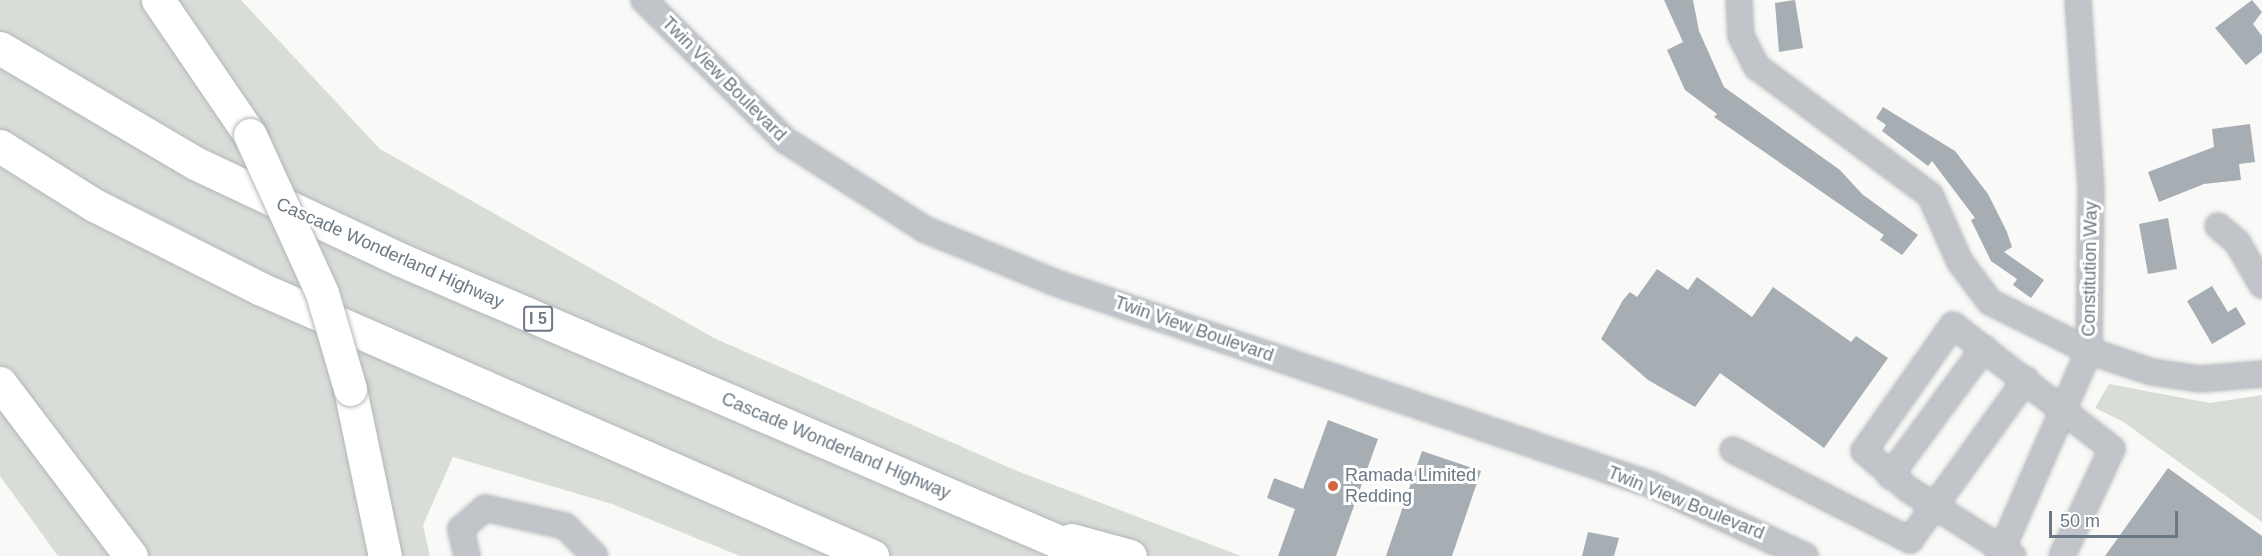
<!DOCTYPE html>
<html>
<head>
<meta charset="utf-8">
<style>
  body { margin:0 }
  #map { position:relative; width:2262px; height:556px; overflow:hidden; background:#f9f9f7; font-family:Helvetica,sans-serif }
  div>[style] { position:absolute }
  .green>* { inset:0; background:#d9ddd7 }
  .building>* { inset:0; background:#a6adb3 }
  .roads { filter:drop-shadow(0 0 2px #b2b6ba) drop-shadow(0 0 2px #b2b6ba) }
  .minor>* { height:24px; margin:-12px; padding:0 12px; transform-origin:12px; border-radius:12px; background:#c1c4c8 }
  .highway>* { height:33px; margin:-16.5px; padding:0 16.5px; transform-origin:16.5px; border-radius:16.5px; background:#fff }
  .bridges { filter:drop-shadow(0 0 2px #b2b6ba) drop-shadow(0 0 2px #b2b6ba) }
  .highway-bridge>* { height:33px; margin:-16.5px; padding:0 16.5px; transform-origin:16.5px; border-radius:16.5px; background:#fff }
  .dots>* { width:16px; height:16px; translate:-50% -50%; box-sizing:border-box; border:3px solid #fff; border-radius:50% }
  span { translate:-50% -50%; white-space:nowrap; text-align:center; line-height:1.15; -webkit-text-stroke:6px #fff; paint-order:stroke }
  .shield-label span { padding:2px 4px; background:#fff; border:2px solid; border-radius:4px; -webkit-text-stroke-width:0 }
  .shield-label { font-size:16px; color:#6b7885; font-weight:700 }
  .street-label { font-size:18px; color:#6b7885 }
  .poi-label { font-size:18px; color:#6b7885 }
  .left { translate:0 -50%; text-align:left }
  .scale { position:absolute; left:2049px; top:511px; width:129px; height:27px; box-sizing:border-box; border:3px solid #6b7885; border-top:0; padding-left:8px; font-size:18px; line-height:21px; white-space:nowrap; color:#6b7885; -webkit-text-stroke:4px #fff; paint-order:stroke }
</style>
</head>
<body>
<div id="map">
  <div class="green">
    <i style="clip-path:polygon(0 0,241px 0,380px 149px,714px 338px,1017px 471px,1241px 556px,740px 556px,612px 504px,453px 457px,423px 525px,430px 556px,58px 556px,0 476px)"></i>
    <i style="clip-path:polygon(2109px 384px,2210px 403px,2262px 395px,2262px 522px,2122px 421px,2095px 408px)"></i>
  </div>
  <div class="building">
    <i style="clip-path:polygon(1664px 0,1693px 0,1699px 31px,1724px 87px,1840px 170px,1862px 194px,1918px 235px,1902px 255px,1880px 240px,1884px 235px,1714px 117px,1717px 114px,1685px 90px,1667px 50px,1683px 42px)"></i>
    <i style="clip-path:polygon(1795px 0,1803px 48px,1779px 52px,1775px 3px)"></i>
    <i style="clip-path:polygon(2252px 0,2262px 12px,2253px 24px,2262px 36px,2262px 52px,2246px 65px,2215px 28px)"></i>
    <i style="clip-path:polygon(1883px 107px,1955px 151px,1988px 194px,2007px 232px,2012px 247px,2004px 252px,2044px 280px,2031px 298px,2013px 285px,2017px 279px,1991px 261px,1971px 220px,1975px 218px,1932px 161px,1928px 166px,1882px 131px,1886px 125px,1876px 118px)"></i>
    <i style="clip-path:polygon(2250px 124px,2255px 162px,2239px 164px,2241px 180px,2204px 184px,2159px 202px,2148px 172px,2214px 147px,2212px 129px)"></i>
    <i style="clip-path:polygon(2168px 218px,2177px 269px,2148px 274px,2139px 224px)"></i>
    <i style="clip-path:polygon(1657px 269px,1688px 290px,1697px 277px,1752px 317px,1773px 287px,1851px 342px,1856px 336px,1888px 358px,1824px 448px,1720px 373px,1695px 407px,1648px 380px,1601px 339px,1623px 300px,1630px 292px,1637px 297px)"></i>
    <i style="clip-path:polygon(2212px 286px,2228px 312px,2236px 307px,2246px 324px,2212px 344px,2187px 301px)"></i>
    <i style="clip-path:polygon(1328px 420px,1378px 439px,1336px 556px,1278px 556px,1295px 509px,1267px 498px,1274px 478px,1303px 489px)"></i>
    <i style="clip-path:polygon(1422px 451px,1481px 471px,1452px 556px,1386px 556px)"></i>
    <i style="clip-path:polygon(2168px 468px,2262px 536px,2262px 556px,2105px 556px)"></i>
    <i style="clip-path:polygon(1588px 532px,1619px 538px,1614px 556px,1582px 556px)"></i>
  </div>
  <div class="roads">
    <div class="minor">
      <i style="left:644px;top:0;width:199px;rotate:44.8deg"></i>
      <i style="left:785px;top:140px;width:167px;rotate:32.6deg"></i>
      <i style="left:926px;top:230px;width:140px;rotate:22.2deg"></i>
      <i style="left:1056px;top:283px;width:629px;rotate:18.72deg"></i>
      <i style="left:1652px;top:485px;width:169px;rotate:24.9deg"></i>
      <i style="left:1739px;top:0;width:36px;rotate:87deg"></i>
      <i style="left:1741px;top:36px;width:35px;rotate:63deg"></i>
      <i style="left:1757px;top:67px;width:215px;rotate:36.5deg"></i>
      <i style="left:1930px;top:195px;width:73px;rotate:65.9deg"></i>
      <i style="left:1960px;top:262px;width:50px;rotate:53.1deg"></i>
      <i style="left:1990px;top:302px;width:110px;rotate:26.3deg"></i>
      <i style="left:2089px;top:351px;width:66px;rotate:18.4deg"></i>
      <i style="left:2152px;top:372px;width:49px;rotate:8.3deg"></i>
      <i style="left:2200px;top:379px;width:62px;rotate:-4.6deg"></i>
      <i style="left:2218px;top:226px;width:25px;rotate:40deg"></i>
      <i style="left:2237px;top:242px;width:50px;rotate:59.8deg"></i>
      <i style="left:1733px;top:450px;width:199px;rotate:27deg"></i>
      <i style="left:1910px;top:540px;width:198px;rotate:-54.2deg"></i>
      <i style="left:1890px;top:476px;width:159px;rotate:-53.7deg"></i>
      <i style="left:467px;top:556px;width:28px;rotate:-103deg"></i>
      <i style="left:461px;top:529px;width:32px;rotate:-41deg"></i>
      <i style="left:485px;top:508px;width:82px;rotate:12.7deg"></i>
      <i style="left:565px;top:526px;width:42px;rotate:45deg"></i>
      <i style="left:1999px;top:556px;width:224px;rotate:-66.3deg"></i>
      <i style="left:2089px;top:351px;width:164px;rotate:-89.3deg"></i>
      <i style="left:2091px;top:187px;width:187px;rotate:-94deg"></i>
      <i style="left:2013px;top:556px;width:125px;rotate:-147.5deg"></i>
      <i style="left:1908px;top:489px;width:58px;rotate:-139.2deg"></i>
      <i style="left:1864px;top:451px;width:154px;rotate:-54.8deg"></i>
      <i style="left:1953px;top:325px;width:202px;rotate:37.9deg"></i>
      <i style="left:2112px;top:449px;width:118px;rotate:115deg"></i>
    </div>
    <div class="highway">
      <i style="left:158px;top:0;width:163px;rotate:55.7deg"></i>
      <i style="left:0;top:48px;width:226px;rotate:30.5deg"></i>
      <i style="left:195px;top:163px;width:225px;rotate:25.2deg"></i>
      <i style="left:399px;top:259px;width:754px;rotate:23.2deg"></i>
      <i style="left:0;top:146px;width:111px;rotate:32.1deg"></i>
      <i style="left:94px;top:205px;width:187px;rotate:26.7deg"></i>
      <i style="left:261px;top:289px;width:667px;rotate:23.6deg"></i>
      <i style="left:0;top:383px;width:217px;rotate:52.9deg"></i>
      <i style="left:350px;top:389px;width:171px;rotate:78.2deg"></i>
      <i style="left:1071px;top:540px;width:61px;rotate:15.2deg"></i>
    </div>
  </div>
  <div class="bridges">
    <div class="highway-bridge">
      <i style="left:250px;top:135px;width:174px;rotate:65.5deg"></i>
      <i style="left:322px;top:293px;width:100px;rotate:73.7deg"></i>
    </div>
  </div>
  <div class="dots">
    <i style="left:1333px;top:486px;background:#d1663f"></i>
  </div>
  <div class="shield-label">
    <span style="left:538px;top:319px">I 5</span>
  </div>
  <div class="street-label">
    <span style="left:724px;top:79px;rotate:45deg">Twin View Boulevard</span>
    <span style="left:390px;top:253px;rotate:24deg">Cascade Wonderland Highway</span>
    <span style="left:2090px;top:269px;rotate:-89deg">Constitution Way</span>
    <span style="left:1194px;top:329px;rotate:19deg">Twin View Boulevard</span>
    <span style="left:836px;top:446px;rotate:23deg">Cascade Wonderland Highway</span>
    <span style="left:1686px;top:503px;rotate:22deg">Twin View Boulevard</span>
  </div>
  <div class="poi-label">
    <span class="left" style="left:1345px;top:486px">Ramada Limited<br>Redding</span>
  </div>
  <div class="scale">50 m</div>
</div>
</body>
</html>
